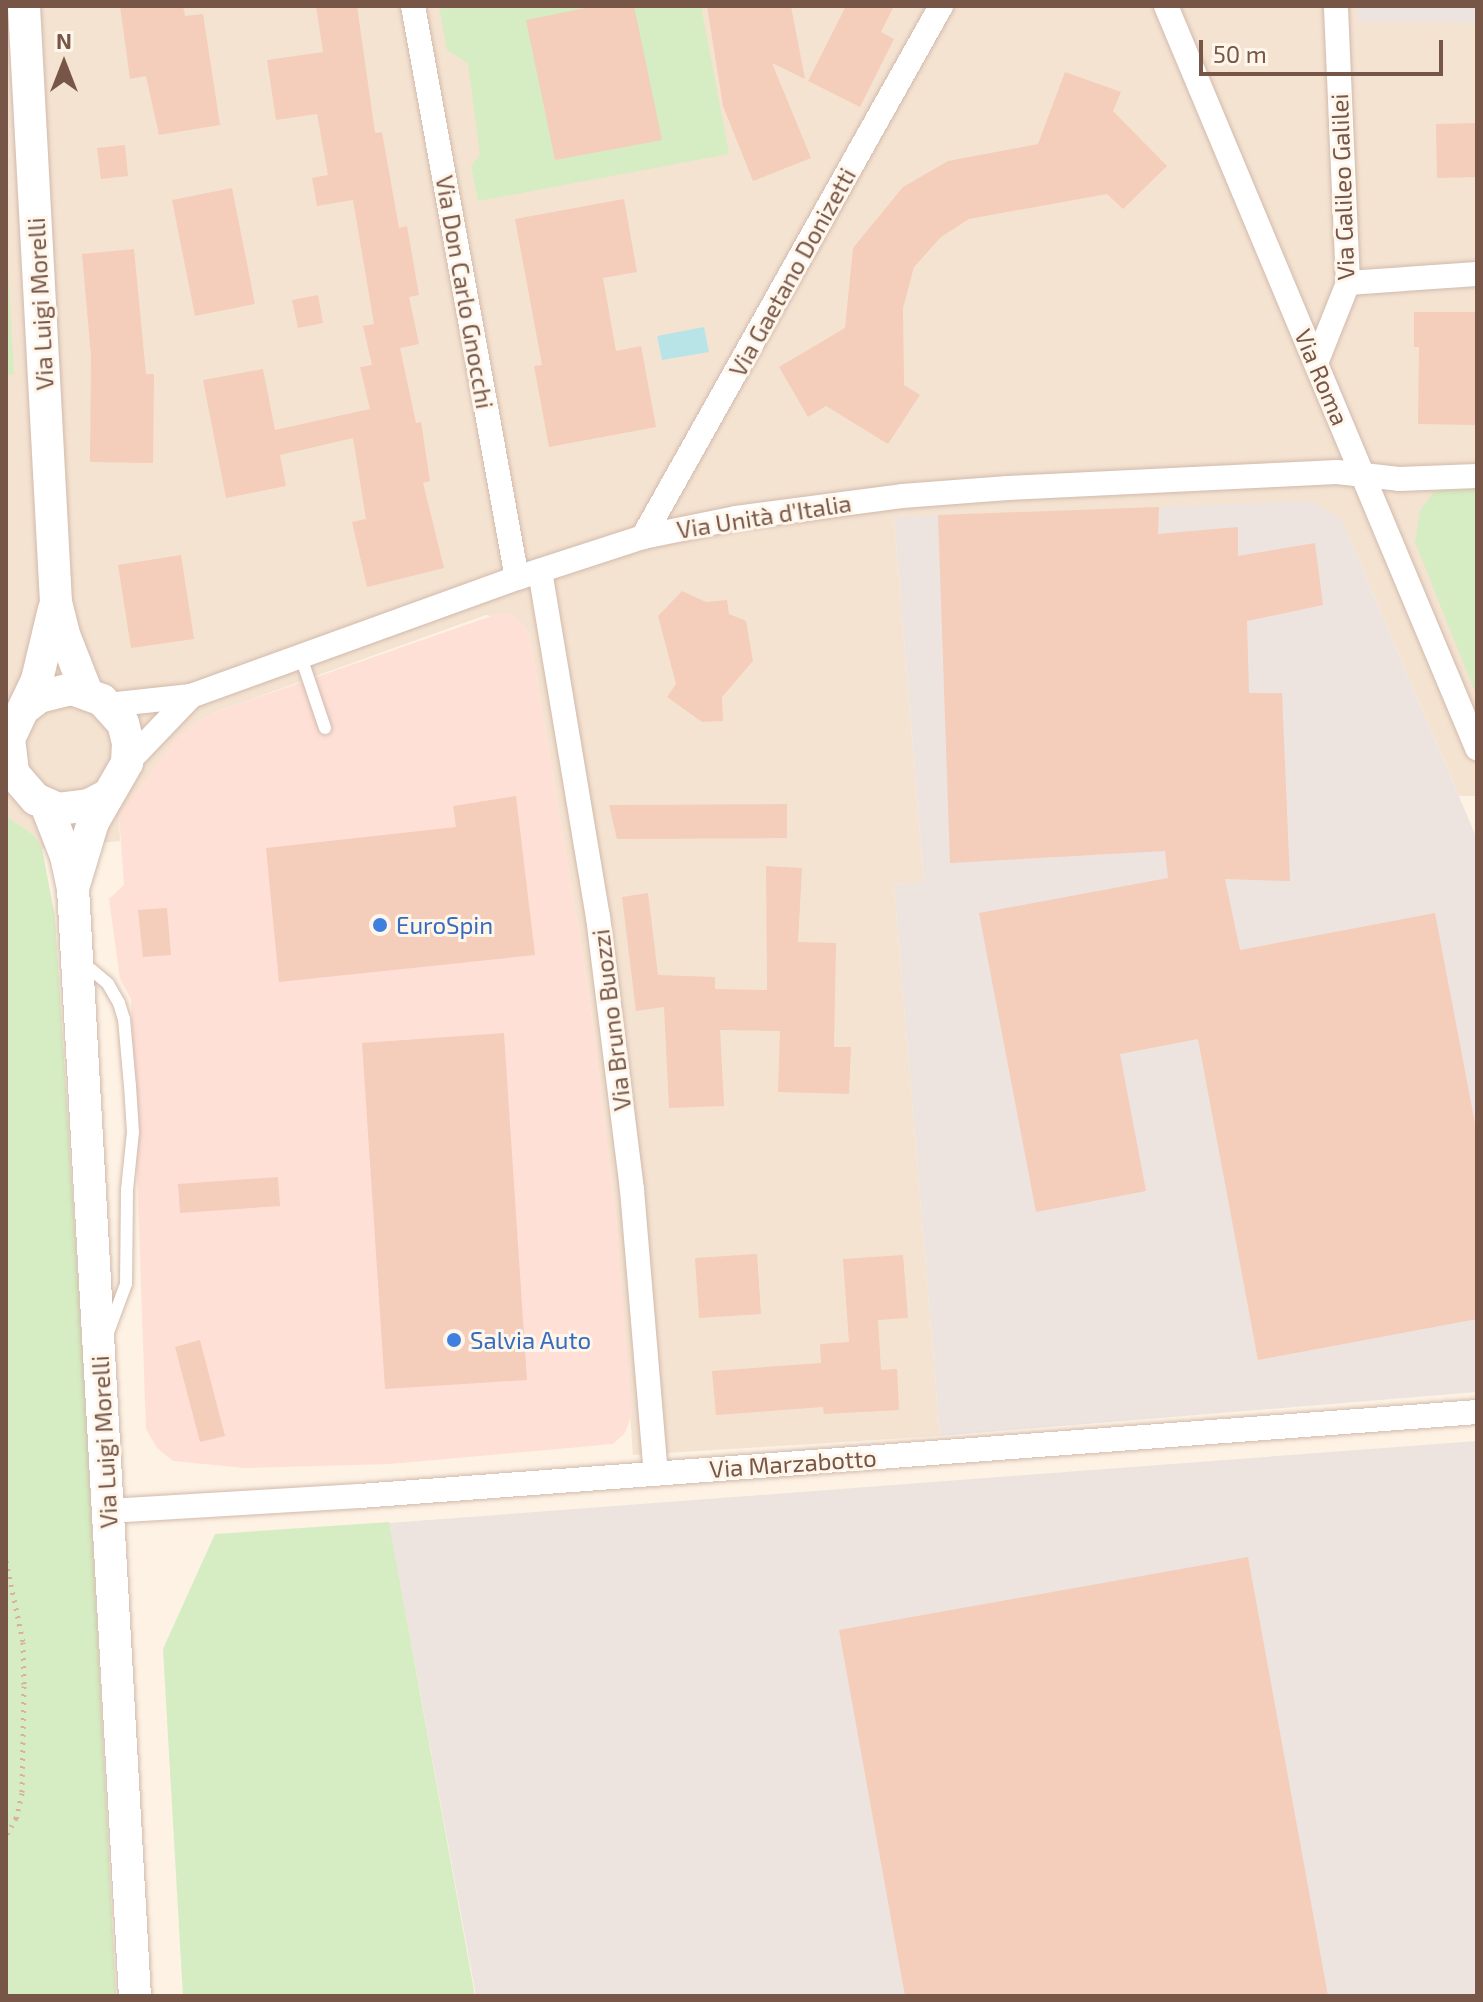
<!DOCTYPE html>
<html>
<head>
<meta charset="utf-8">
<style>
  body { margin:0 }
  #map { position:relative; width:1483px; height:2002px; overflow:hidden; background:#fdf2e4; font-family:"Exo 2",sans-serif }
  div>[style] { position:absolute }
  .residential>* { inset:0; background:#f5e3d2 }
  .commercial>* { inset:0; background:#fee0d7 }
  .industrial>* { inset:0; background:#ede4df }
  .green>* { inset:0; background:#d6ecc2 }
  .water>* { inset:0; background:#b8e4e8 }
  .building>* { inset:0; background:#f4cdbb }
  .path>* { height:5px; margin-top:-2.5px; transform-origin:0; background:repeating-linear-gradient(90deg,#d9b09d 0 2px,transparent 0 8px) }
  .roads { filter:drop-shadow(0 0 2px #d1baac) drop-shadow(0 0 2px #d1baac) }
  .service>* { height:12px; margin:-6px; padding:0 6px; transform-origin:6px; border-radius:6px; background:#fff }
  .minor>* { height:24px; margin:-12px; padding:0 12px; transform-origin:12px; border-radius:12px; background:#fff }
  .tertiary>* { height:32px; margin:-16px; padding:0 16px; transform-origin:16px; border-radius:16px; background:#fff }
  .dots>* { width:22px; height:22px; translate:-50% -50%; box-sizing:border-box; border:4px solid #fff6eb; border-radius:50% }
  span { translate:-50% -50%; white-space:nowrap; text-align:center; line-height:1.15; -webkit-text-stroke:6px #fff6eb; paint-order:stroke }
  .street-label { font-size:24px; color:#775648 }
  .shop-label { font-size:24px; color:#366cbe }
  .left { translate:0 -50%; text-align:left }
  .frame { position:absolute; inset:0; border:8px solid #775648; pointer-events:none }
  .north { position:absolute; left:24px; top:24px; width:80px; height:80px; -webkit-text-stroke:6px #fff6eb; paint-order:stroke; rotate:0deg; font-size:22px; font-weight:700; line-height:32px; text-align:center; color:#775648 }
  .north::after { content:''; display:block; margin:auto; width:28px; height:36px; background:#775648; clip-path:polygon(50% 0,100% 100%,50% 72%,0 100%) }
  .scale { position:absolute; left:1199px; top:40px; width:244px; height:36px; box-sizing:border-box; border:4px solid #775648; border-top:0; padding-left:10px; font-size:24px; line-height:28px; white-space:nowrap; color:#775648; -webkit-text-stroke:6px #fff6eb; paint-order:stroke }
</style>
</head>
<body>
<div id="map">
  <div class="residential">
    <i style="clip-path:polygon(6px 6px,1477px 6px,1477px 796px,1459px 796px,1342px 520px,894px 517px,924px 883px,894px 884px,940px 1436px,633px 1455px,616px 1217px,589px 993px,530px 637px,523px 624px,486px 615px,216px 712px,194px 723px,119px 815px,120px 841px,42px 849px,34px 835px,6px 816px)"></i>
  </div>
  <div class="commercial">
    <i style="clip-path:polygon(500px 613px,512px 615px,523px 624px,530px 637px,589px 993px,616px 1217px,632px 1414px,625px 1433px,613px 1444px,390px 1464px,245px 1468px,173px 1461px,157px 1448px,146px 1429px,131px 999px,120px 979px,109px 899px,124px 885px,119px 815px,174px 741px,194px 723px,216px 712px)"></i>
  </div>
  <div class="industrial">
    <i style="clip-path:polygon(1357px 6px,1477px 6px,1477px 23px,1358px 22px)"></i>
    <i style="clip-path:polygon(1312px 501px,1342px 520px,1477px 839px,1477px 1392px,940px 1436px,894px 884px,924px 882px,894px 517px)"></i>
    <i style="clip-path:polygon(1477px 1441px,1477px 1996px,476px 1996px,389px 1523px)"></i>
  </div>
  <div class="green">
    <i style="clip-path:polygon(439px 6px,701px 6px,729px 154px,478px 201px,471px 166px,480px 155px,468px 63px,447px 50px)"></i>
    <i style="clip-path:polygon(6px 232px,14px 374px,6px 375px)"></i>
    <i style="clip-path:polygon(1477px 489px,1477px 697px,1415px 542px,1420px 511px,1434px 491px)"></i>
    <i style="clip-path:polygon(6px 816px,34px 835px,42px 849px,55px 917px,86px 1407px,116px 1996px,6px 1996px)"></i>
    <i style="clip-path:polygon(389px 1522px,475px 1996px,183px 1996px,163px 1649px,215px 1534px)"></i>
  </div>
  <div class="water">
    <i style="clip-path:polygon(704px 327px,709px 352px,662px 360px,657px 336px)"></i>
  </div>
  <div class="building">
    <i style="clip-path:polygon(120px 6px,183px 6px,185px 16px,203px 14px,220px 125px,159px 135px,146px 76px,130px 79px)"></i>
    <i style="clip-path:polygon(316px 6px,357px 6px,375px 133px,382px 132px,399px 228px,407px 226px,419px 295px,409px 297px,419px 344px,400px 348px,416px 423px,421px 422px,430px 481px,423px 483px,444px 568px,367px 587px,352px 522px,366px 519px,353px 438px,280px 455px,286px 486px,226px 498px,203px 380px,263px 369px,275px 430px,370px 409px,360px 367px,372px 365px,363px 326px,374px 324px,353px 200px,317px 206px,312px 178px,328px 175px,317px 114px,276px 120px,267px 60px,323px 52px)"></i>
    <i style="clip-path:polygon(596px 6px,634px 6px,662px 140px,555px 160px,526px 20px)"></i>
    <i style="clip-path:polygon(707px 6px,791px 6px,805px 79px,772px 63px,811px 158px,753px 181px,723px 106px)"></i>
    <i style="clip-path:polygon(846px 6px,894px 6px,881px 32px,894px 39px,860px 107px,808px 81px)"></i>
    <i style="clip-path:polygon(1065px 72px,1121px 92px,1113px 111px,1167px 166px,1123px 209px,1107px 194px,969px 219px,941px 237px,914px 267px,903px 308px,904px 385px,920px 395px,888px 444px,826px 406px,808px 417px,779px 367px,845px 328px,853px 248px,903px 187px,948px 161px,1038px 144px)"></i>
    <i style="clip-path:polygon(1477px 123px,1477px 177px,1437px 178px,1436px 124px)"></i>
    <i style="clip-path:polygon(125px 145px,128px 176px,101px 179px,97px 148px)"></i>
    <i style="clip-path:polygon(232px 188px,255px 304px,195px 316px,172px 200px)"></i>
    <i style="clip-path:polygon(624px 199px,637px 272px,603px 278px,616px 351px,641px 346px,656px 427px,549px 447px,534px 366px,542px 365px,515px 219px)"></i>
    <i style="clip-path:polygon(134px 249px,146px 374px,154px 374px,153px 463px,90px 462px,91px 356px,82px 254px)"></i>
    <i style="clip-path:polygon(318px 295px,323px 323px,298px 328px,292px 300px)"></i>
    <i style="clip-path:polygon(1414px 312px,1477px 312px,1477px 425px,1418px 424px,1419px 347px,1414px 347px)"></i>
    <i style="clip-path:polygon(1159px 507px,1158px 534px,1238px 527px,1238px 556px,1315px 543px,1323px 605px,1247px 621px,1249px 693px,1282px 693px,1290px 881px,1225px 879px,1240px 950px,1435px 913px,1477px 1134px,1477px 1319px,1258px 1360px,1198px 1039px,1120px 1054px,1146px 1191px,1036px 1212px,979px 913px,1168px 878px,1165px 851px,950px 863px,938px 515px)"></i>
    <i style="clip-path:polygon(181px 555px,194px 639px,131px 648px,118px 565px)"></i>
    <i style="clip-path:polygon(682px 591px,706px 602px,727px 600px,729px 614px,746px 621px,753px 661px,722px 697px,723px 721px,702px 722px,667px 697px,676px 684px,658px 616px)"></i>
    <i style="clip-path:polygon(516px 796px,535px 955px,279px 982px,266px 848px,456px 827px,453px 806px)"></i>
    <i style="clip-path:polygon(787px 804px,787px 838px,617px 839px,609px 805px)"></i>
    <i style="clip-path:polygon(766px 866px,802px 868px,798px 942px,836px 943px,834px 1047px,851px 1047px,849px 1094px,778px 1092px,780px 1031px,720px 1030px,724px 1106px,669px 1108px,664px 1007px,636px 1011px,622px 897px,648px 893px,658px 975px,715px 977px,715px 989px,767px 990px)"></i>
    <i style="clip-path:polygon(167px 908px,171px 955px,143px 957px,138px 910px)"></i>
    <i style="clip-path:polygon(504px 1033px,527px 1380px,385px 1389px,362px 1043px)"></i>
    <i style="clip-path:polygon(278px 1177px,280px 1206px,180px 1213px,178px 1184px)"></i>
    <i style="clip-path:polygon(757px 1254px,761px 1314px,699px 1318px,695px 1258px)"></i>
    <i style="clip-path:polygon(903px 1255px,908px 1318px,878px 1320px,881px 1370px,897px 1369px,899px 1410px,824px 1414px,823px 1407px,716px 1415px,712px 1371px,821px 1363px,820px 1344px,849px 1342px,843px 1259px)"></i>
    <i style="clip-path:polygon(200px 1340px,225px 1436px,200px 1442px,175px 1347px)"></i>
    <i style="clip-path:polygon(1248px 1557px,1328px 1996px,905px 1996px,839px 1630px)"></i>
  </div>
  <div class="path">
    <i style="left:6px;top:1561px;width:83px;rotate:78.1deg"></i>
    <i style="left:23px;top:1642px;width:44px;rotate:88.7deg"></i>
    <i style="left:24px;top:1686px;width:107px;rotate:91.1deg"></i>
    <i style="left:22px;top:1793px;width:26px;rotate:103deg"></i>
    <i style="left:16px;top:1818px;width:20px;rotate:120deg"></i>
  </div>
  <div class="roads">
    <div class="service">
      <i style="left:301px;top:657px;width:75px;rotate:71.3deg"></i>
      <i style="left:81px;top:961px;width:35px;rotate:40deg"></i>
      <i style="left:108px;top:984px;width:22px;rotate:60deg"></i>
      <i style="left:119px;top:1003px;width:17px;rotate:73deg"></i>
      <i style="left:124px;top:1019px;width:67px;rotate:84.9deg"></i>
      <i style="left:130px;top:1086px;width:46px;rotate:86.3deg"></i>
      <i style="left:133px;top:1132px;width:58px;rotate:95.9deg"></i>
      <i style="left:127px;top:1190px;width:94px;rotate:90.6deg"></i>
      <i style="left:126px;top:1284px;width:54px;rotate:110.4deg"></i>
    </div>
    <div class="minor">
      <i style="left:413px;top:6px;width:581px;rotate:79.7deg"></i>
      <i style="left:1166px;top:6px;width:805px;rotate:67.26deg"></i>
      <i style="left:1348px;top:283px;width:129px;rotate:-4deg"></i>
      <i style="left:1316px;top:363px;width:86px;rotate:-68.2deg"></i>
      <i style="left:1348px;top:283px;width:277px;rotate:-92.5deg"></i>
      <i style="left:643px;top:537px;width:609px;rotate:-60.7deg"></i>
      <i style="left:540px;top:571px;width:351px;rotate:80.5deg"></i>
      <i style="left:598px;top:917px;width:275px;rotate:82.9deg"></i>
      <i style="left:632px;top:1190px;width:284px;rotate:85.2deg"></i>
      <i style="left:108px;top:705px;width:83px;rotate:-6.2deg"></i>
      <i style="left:191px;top:696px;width:347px;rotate:-19.9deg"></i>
      <i style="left:517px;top:578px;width:133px;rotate:-18deg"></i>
      <i style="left:643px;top:537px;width:95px;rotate:-11.5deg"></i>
      <i style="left:736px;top:518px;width:167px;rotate:-7.5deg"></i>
      <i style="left:902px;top:496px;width:106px;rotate:-4.3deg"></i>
      <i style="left:1008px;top:488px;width:329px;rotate:-2.8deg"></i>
      <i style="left:1337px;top:472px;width:62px;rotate:6.4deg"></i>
      <i style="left:1399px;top:479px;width:78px;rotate:-2.2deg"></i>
      <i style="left:127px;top:763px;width:93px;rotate:-46.3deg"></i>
      <i style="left:108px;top:1511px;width:252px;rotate:-3.4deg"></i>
      <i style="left:360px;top:1496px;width:1120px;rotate:-4.3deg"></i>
    </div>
    <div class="tertiary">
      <i style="left:24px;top:6px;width:597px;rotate:86.93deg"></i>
      <i style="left:56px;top:602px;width:36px;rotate:76deg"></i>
      <i style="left:65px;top:637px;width:60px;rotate:68.6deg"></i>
      <i style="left:54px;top:609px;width:73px;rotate:103.5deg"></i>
      <i style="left:37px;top:680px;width:65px;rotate:115.4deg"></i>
      <i style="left:9px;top:739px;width:34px;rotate:83deg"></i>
      <i style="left:13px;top:773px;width:35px;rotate:49deg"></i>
      <i style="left:36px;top:799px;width:24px;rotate:24deg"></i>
      <i style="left:58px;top:809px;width:31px;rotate:-7deg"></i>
      <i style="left:89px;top:805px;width:19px;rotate:-28deg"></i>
      <i style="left:25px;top:708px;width:18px;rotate:-38deg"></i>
      <i style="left:39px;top:697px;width:34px;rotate:-14deg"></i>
      <i style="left:72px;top:689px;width:32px;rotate:20deg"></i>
      <i style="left:102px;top:700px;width:31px;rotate:48deg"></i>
      <i style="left:123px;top:723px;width:21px;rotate:76deg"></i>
      <i style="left:128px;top:743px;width:20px;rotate:93deg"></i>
      <i style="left:127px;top:763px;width:68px;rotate:120deg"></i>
      <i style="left:93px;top:822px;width:66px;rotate:106.8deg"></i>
      <i style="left:46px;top:805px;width:55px;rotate:68.6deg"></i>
      <i style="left:66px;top:856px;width:33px;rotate:78deg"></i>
      <i style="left:73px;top:888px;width:1110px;rotate:86.8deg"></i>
    </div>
  </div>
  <div class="dots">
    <i style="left:380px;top:925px;background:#3f7fe0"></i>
    <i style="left:454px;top:1340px;background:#3f7fe0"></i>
  </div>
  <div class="street-label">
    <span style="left:1342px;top:187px;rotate:-92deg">Via Galileo Galilei</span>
    <span style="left:792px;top:272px;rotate:-61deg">Via Gaetano Donizetti</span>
    <span style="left:465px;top:292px;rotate:80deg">Via Don Carlo Gnocchi</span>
    <span style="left:40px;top:304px;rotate:-93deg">Via Luigi Morelli</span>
    <span style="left:1322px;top:377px;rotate:67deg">Via Roma</span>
    <span style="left:764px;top:516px;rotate:-9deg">Via Unità d'Italia</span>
    <span style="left:611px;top:1020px;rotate:-97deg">Via Bruno Buozzi</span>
    <span style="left:104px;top:1442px;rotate:-93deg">Via Luigi Morelli</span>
    <span style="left:793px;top:1463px;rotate:-4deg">Via Marzabotto</span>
  </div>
  <div class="shop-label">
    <span class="left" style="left:396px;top:925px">EuroSpin</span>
    <span class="left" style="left:470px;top:1340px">Salvia Auto</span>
  </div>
  <div class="frame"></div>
  <div class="north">N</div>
  <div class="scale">50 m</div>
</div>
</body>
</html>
